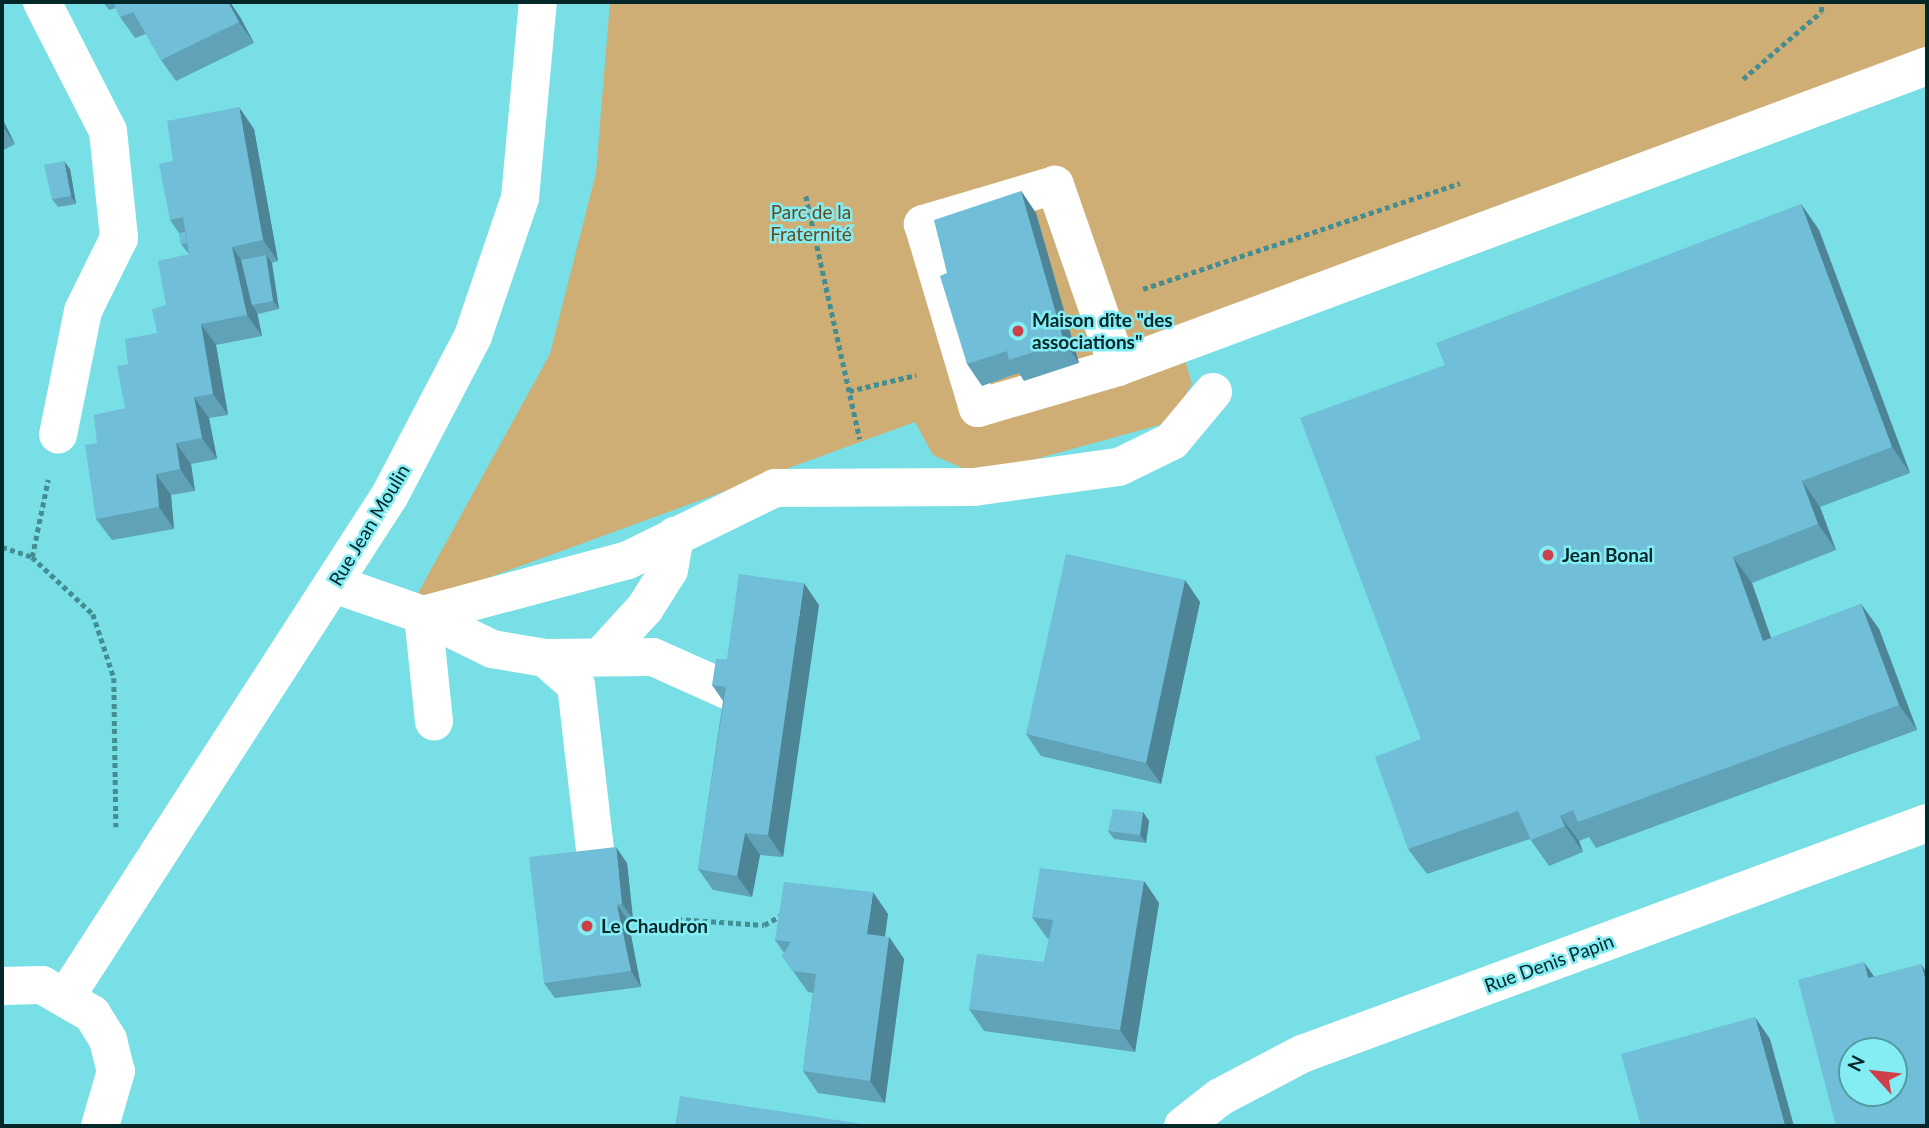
<!DOCTYPE html>
<html>
<head>
<meta charset="utf-8">
<style>
  body { margin:0 }
  #map { position:relative; width:1929px; height:1128px; overflow:hidden; background:#77dfe5; font-family:Lato,sans-serif }
  div>[style] { position:absolute }
  .green>* { inset:0; background:#cfae76 }
  .path>* { height:4.5px; margin-top:-2.25px; transform-origin:0; background:repeating-linear-gradient(90deg,#448d92 0 5px,transparent 0 8.5px) }
  .minor>* { height:38px; margin:-19px; padding:0 19px; transform-origin:19px; border-radius:19px; background:#fff }
  .wall>* { inset:0; background:#60a3b9 }
  .shaded-wall>* { inset:0; background:#4e8596 }
  .building>* { inset:0; background:#70bed7 }
  .dots>* { width:19px; height:19px; translate:-50% -50%; box-sizing:border-box; border:4px solid #84ecf3; border-radius:50% }
  span { translate:-50% -50%; white-space:nowrap; text-align:center; line-height:1.15; -webkit-text-stroke:5px #84ecf3; paint-order:stroke }
  .park-label { font-size:19px; color:#644c20 }
  .poi-label { font-size:19px; color:#032628; font-weight:700 }
  .left { translate:0 -50%; text-align:left }
  .street-label { font-size:19px; color:#032628 }
  .frame { position:absolute; inset:0; border:4px solid #032628; pointer-events:none }
  .north { position:absolute; left:1838px; top:1037px; width:70px; height:70px; box-sizing:border-box; background:#84ecf3; border:2px solid #509da2; border-radius:50%; rotate:297deg; font-size:19px; font-weight:700; line-height:28px; text-align:center; color:#032628 }
  .north::after { content:''; display:block; margin:auto; width:24px; height:32px; background:#cf3f4a; clip-path:polygon(50% 0,100% 100%,50% 72%,0 100%) }
</style>
</head>
<body>
<div id="map">
  <div class="green">
    <i style="clip-path:polygon(610px 2px,1927px 2px,1927px 50px,1175px 326px,1192px 384px,1170px 422px,978px 475px,933px 455px,915px 422px,446px 593px,417px 595px,550px 354px,596px 173px)"></i>
  </div>
  <div class="path">
    <i style="left:1743px;top:79px;width:103px;rotate:-40.7deg"></i>
    <i style="left:1821px;top:12px;width:10px;rotate:-84deg"></i>
    <i style="left:806px;top:196px;width:249px;rotate:77.5deg"></i>
    <i style="left:1143px;top:289px;width:334px;rotate:-18.5deg"></i>
    <i style="left:849px;top:391px;width:69px;rotate:-13.4deg"></i>
    <i style="left:2px;top:547px;width:32px;rotate:18deg"></i>
    <i style="left:32px;top:557px;width:83px;rotate:43.1deg"></i>
    <i style="left:93px;top:614px;width:67px;rotate:71.8deg"></i>
    <i style="left:114px;top:678px;width:149px;rotate:89.2deg"></i>
    <i style="left:32px;top:557px;width:79px;rotate:-78.3deg"></i>
    <i style="left:677px;top:919px;width:87px;rotate:3.9deg"></i>
    <i style="left:764px;top:925px;width:21px;rotate:-29deg"></i>
  </div>
  <div class="minor">
    <i style="left:42px;top:2px;width:145px;rotate:62.9deg"></i>
    <i style="left:108px;top:131px;width:108px;rotate:84.1deg"></i>
    <i style="left:119px;top:238px;width:81px;rotate:116.3deg"></i>
    <i style="left:83px;top:311px;width:126px;rotate:101.4deg"></i>
    <i style="left:1118px;top:367px;width:193px;rotate:-109.1deg"></i>
    <i style="left:1055px;top:185px;width:138px;rotate:163.5deg"></i>
    <i style="left:923px;top:224px;width:192px;rotate:73.4deg"></i>
    <i style="left:978px;top:408px;width:146px;rotate:-16.3deg"></i>
    <i style="left:1118px;top:367px;width:863px;rotate:-20.41deg"></i>
    <i style="left:334px;top:584px;width:94px;rotate:19.2deg"></i>
    <i style="left:423px;top:615px;width:212px;rotate:-15deg"></i>
    <i style="left:628px;top:560px;width:164px;rotate:-26.1deg"></i>
    <i style="left:775px;top:488px;width:199px;rotate:-0.3deg"></i>
    <i style="left:974px;top:487px;width:146px;rotate:-7.9deg"></i>
    <i style="left:1119px;top:467px;width:59px;rotate:-26.1deg"></i>
    <i style="left:1172px;top:441px;width:64px;rotate:-50.1deg"></i>
    <i style="left:423px;top:615px;width:77px;rotate:26.2deg"></i>
    <i style="left:492px;top:649px;width:54px;rotate:9.6deg"></i>
    <i style="left:545px;top:658px;width:41px;rotate:41.1deg"></i>
    <i style="left:576px;top:685px;width:182px;rotate:83.4deg"></i>
    <i style="left:423px;top:615px;width:107px;rotate:84.1deg"></i>
    <i style="left:600px;top:657px;width:67px;rotate:-47.4deg"></i>
    <i style="left:645px;top:608px;width:45px;rotate:-57.7deg"></i>
    <i style="left:669px;top:570px;width:35px;rotate:-80deg"></i>
    <i style="left:545px;top:658px;width:108px;rotate:-0.5deg"></i>
    <i style="left:653px;top:657px;width:83px;rotate:24.1deg"></i>
    <i style="left:2px;top:986px;width:40px;rotate:-1.4deg"></i>
    <i style="left:42px;top:985px;width:58px;rotate:30.1deg"></i>
    <i style="left:92px;top:1014px;width:31px;rotate:58deg"></i>
    <i style="left:108px;top:1040px;width:32px;rotate:76deg"></i>
    <i style="left:116px;top:1071px;width:57px;rotate:106.2deg"></i>
    <i style="left:67px;top:995px;width:595px;rotate:-57.14deg"></i>
    <i style="left:390px;top:495px;width:179px;rotate:-62.4deg"></i>
    <i style="left:473px;top:336px;width:146px;rotate:-71.2deg"></i>
    <i style="left:520px;top:198px;width:197px;rotate:-84.8deg"></i>
    <i style="left:1183px;top:1126px;width:47px;rotate:-38.1deg"></i>
    <i style="left:1220px;top:1097px;width:93px;rotate:-27.7deg"></i>
    <i style="left:1302px;top:1054px;width:666px;rotate:-20.28deg"></i>
  </div>
  <div class="wall">
    <i style="clip-path:polygon(103px 2px,230px 2px,240px 17px,254px 43px,176px 81px,161px 60px,146px 34px,135px 38px,120px 17px,116px 8px,109px 10px)"></i>
    <i style="clip-path:polygon(2px 118px,15px 144px,2px 151px)"></i>
    <i style="clip-path:polygon(254px 129px,278px 261px,271px 263px,279px 309px,258px 314px,257px 312px,262px 336px,216px 345px,228px 415px,209px 418px,217px 459px,191px 464px,195px 491px,171px 495px,174px 529px,112px 540px,96px 519px,97px 443px,125px 408px,128px 364px,157px 333px,166px 305px,189px 254px,188px 252px,187px 252px,181px 244px,179px 233px,170px 220px,173px 161px)"></i>
    <i style="clip-path:polygon(70px 169px,76px 204px,58px 207px,52px 199px)"></i>
    <i style="clip-path:polygon(1021px 191px,1036px 213px,1079px 363px,1024px 381px,1019px 373px,982px 386px,967px 364px,947px 273px)"></i>
    <i style="clip-path:polygon(1801px 204px,1819px 230px,1910px 473px,1820px 507px,1836px 550px,1752px 583px,1771px 638px,1861px 604px,1879px 629px,1917px 730px,1596px 848px,1589px 837px,1579px 841px,1583px 852px,1549px 866px,1530px 839px,1427px 874px,1408px 849px,1421px 739px)"></i>
    <i style="clip-path:polygon(1185px 580px,1200px 602px,1161px 784px,1041px 756px,1026px 734px)"></i>
    <i style="clip-path:polygon(819px 605px,783px 857px,760px 855px,752px 897px,713px 890px,698px 869px,723px 701px,712px 685px,727px 659px)"></i>
    <i style="clip-path:polygon(1143px 812px,1149px 821px,1146px 843px,1114px 839px,1108px 831px)"></i>
    <i style="clip-path:polygon(627px 863px,633px 919px,628px 920px,641px 987px,555px 998px,544px 983px)"></i>
    <i style="clip-path:polygon(1144px 881px,1159px 903px,1135px 1052px,984px 1031px,969px 1009px,1044px 962px,1049px 939px,1047px 938px,1032px 917px)"></i>
    <i style="clip-path:polygon(888px 914px,885px 937px,889px 937px,904px 959px,885px 1103px,818px 1093px,803px 1071px,813px 993px,808px 992px,782px 956px,784px 953px,775px 940px)"></i>
  </div>
  <div class="shaded-wall">
    <i style="clip-path:polygon(228px 2px,230px 2px,240px 17px,254px 43px,239px 22px)"></i>
    <i style="clip-path:polygon(239px 107px,254px 129px,278px 261px,263px 240px)"></i>
    <i style="clip-path:polygon(2px 118px,15px 144px,4px 128px,2px 123px)"></i>
    <i style="clip-path:polygon(64px 161px,70px 169px,76px 204px,71px 196px)"></i>
    <i style="clip-path:polygon(1021px 191px,1036px 213px,1079px 363px,1064px 342px)"></i>
    <i style="clip-path:polygon(1801px 204px,1819px 230px,1910px 473px,1892px 447px)"></i>
    <i style="clip-path:polygon(232px 247px,247px 268px,252px 305px,257px 312px,262px 336px,247px 315px)"></i>
    <i style="clip-path:polygon(266px 255px,272px 263px,279px 309px,273px 301px)"></i>
    <i style="clip-path:polygon(201px 324px,216px 345px,228px 415px,213px 394px)"></i>
    <i style="clip-path:polygon(194px 397px,209px 418px,217px 459px,202px 438px)"></i>
    <i style="clip-path:polygon(176px 443px,191px 464px,195px 491px,180px 469px)"></i>
    <i style="clip-path:polygon(156px 474px,171px 495px,174px 529px,159px 507px)"></i>
    <i style="clip-path:polygon(1802px 481px,1820px 507px,1836px 550px,1818px 524px)"></i>
    <i style="clip-path:polygon(1733px 557px,1752px 583px,1781px 667px,1763px 641px)"></i>
    <i style="clip-path:polygon(1185px 580px,1200px 602px,1161px 784px,1146px 763px)"></i>
    <i style="clip-path:polygon(804px 583px,819px 605px,783px 857px,768px 835px)"></i>
    <i style="clip-path:polygon(1861px 604px,1879px 629px,1917px 730px,1899px 705px)"></i>
    <i style="clip-path:polygon(1143px 812px,1149px 821px,1146px 843px,1140px 835px)"></i>
    <i style="clip-path:polygon(1560px 816px,1579px 841px,1583px 852px,1565px 826px)"></i>
    <i style="clip-path:polygon(745px 833px,760px 855px,752px 897px,737px 876px)"></i>
    <i style="clip-path:polygon(616px 847px,627px 863px,633px 919px,622px 904px)"></i>
    <i style="clip-path:polygon(1144px 881px,1159px 903px,1135px 1052px,1120px 1030px)"></i>
    <i style="clip-path:polygon(873px 892px,888px 914px,882px 955px,867px 934px)"></i>
    <i style="clip-path:polygon(617px 905px,628px 920px,641px 987px,631px 971px)"></i>
    <i style="clip-path:polygon(889px 937px,904px 959px,885px 1103px,870px 1081px)"></i>
    <i style="clip-path:polygon(1864px 962px,1882px 988px,1868px 978px)"></i>
    <i style="clip-path:polygon(1921px 964px,1927px 973px,1927px 986px)"></i>
    <i style="clip-path:polygon(1755px 1017px,1770px 1039px,1794px 1126px,1785px 1126px)"></i>
  </div>
  <div class="building">
    <i style="clip-path:polygon(113px 2px,228px 2px,239px 22px,161px 60px,133px 12px,120px 17px)"></i>
    <i style="clip-path:polygon(239px 107px,263px 240px,232px 247px,247px 315px,201px 324px,213px 394px,194px 397px,202px 438px,176px 443px,180px 469px,156px 474px,159px 507px,96px 519px,85px 445px,97px 443px,94px 415px,125px 408px,117px 366px,128px 364px,125px 339px,157px 333px,152px 309px,166px 305px,158px 261px,189px 254px,183px 217px,170px 220px,159px 164px,173px 161px,167px 121px)"></i>
    <i style="clip-path:polygon(64px 161px,71px 196px,52px 199px,44px 165px)"></i>
    <i style="clip-path:polygon(1021px 191px,1064px 342px,1009px 360px,1007px 351px,967px 364px,940px 276px,947px 273px,934px 220px)"></i>
    <i style="clip-path:polygon(1801px 204px,1892px 447px,1802px 481px,1818px 524px,1733px 557px,1763px 641px,1861px 604px,1899px 705px,1578px 822px,1573px 810px,1560px 816px,1565px 826px,1531px 840px,1518px 811px,1408px 849px,1375px 757px,1421px 739px,1300px 418px,1445px 365px,1436px 343px)"></i>
    <i style="clip-path:polygon(185px 232px,187px 243px,181px 244px,179px 233px)"></i>
    <i style="clip-path:polygon(266px 255px,273px 301px,252px 305px,241px 260px)"></i>
    <i style="clip-path:polygon(1066px 554px,1185px 580px,1146px 763px,1026px 734px)"></i>
    <i style="clip-path:polygon(739px 574px,804px 583px,768px 835px,745px 833px,737px 876px,698px 869px,726px 687px,712px 685px,716px 659px,727px 659px)"></i>
    <i style="clip-path:polygon(1113px 809px,1143px 812px,1140px 835px,1108px 831px)"></i>
    <i style="clip-path:polygon(616px 847px,622px 904px,617px 905px,631px 971px,544px 983px,529px 857px)"></i>
    <i style="clip-path:polygon(1040px 868px,1144px 881px,1120px 1030px,969px 1009px,977px 954px,1044px 962px,1053px 920px,1032px 917px)"></i>
    <i style="clip-path:polygon(784px 882px,873px 892px,867px 934px,889px 937px,870px 1081px,803px 1071px,816px 974px,793px 971px,782px 956px,791px 942px,775px 940px)"></i>
    <i style="clip-path:polygon(evenodd,1864px 962px,1868px 978px,1921px 964px,1927px 986px,1927px 1126px,1836px 1126px,1798px 980px,1864px 962px,1852px 1051px,1894px 1051px,1894px 1093px,1852px 1093px,1852px 1051px)"></i>
    <i style="clip-path:polygon(1755px 1017px,1785px 1126px,1641px 1126px,1621px 1054px)"></i>
    <i style="clip-path:polygon(680px 1096px,875px 1126px,675px 1126px)"></i>
  </div>
  <div class="dots">
    <i style="left:1018px;top:331px;background:#cf3f4a"></i>
    <i style="left:1548px;top:555px;background:#cf3f4a"></i>
    <i style="left:587px;top:926px;background:#cf3f4a"></i>
  </div>
  <div class="park-label">
    <span style="left:811px;top:223px">Parc de la<br>Fraternité</span>
  </div>
  <div class="poi-label">
    <span class="left" style="left:1032px;top:331px">Maison dîte "des<br>associations"</span>
    <span class="left" style="left:1562px;top:555px">Jean Bonal</span>
    <span class="left" style="left:601px;top:926px">Le Chaudron</span>
  </div>
  <div class="street-label">
    <span style="left:369px;top:525px;rotate:-59deg">Rue Jean Moulin</span>
    <span style="left:1549px;top:963px;rotate:-20deg">Rue Denis Papin</span>
  </div>
  <div class="frame"></div>
  <div class="north">N</div>
</div>
</body>
</html>
